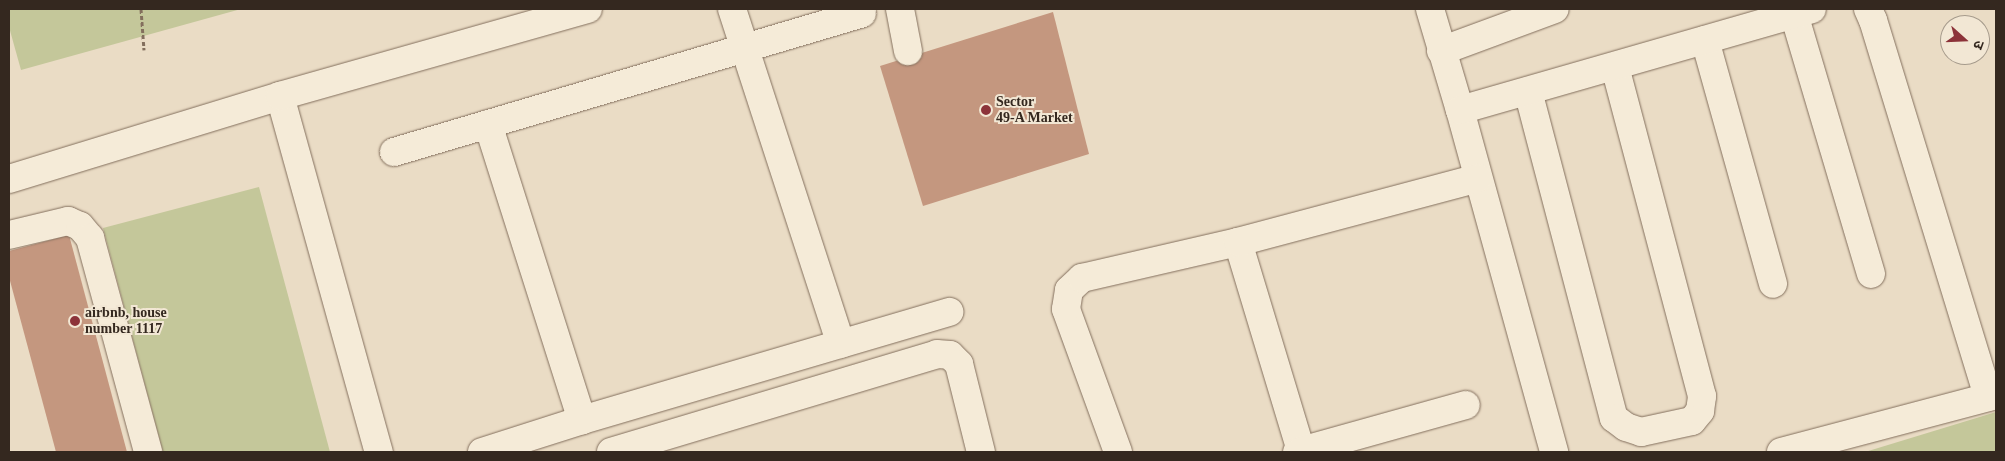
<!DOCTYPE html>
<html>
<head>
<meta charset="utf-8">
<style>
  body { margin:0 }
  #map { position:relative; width:2005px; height:461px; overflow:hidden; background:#eadcc5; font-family:"Times New Roman","Noto Sans Devanagari",serif }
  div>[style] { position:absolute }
  .green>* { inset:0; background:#c4c79a }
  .building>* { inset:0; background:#c4977f }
  .path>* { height:3px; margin-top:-1.5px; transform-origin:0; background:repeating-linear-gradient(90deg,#836f5d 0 4px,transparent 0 6.5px) }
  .roads { filter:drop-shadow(0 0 1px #836f5d) drop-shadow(0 0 1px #836f5d) }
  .street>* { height:28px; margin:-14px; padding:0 14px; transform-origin:14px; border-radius:14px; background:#f5ebd8 }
  .dots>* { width:14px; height:14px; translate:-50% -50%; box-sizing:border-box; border:2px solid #f2e7d4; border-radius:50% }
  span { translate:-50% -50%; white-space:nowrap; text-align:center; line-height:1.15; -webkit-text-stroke:4px #f2e7d4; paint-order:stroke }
  .poi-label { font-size:14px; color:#34281f; font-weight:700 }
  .left { translate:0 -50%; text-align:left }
  .frame { position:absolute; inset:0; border:10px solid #34281f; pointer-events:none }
  .north { position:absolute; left:1940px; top:15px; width:50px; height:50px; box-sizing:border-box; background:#f2e7d4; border:1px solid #a69b8c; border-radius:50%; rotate:110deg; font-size:14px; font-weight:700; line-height:20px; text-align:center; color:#34281f }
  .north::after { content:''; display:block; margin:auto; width:18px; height:22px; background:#8c3339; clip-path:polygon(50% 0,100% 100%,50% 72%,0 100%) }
</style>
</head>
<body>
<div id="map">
  <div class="green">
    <i style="clip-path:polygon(9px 9px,241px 9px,21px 70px,9px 27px)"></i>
    <i style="clip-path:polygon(259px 187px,330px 452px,163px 452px,103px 228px)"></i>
    <i style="clip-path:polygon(1996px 412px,1996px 452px,1865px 452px)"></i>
  </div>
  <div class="building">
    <i style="clip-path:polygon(1053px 12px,1089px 154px,923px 206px,880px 66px)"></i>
    <i style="clip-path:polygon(69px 235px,127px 452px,56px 452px,9px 277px,9px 251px)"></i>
  </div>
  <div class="path">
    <i style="left:141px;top:9px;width:41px;rotate:85.8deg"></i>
  </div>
  <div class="roads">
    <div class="street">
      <i style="left:732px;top:9px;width:352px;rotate:72deg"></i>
      <i style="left:900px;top:9px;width:43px;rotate:79.2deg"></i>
      <i style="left:1430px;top:9px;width:105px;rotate:73.5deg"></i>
      <i style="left:1460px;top:110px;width:355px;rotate:74.6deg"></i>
      <i style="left:1868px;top:9px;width:12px;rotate:66deg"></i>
      <i style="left:1873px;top:20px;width:394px;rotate:73deg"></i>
      <i style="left:1794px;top:14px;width:271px;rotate:73.5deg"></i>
      <i style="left:1705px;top:40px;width:253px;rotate:74.4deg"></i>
      <i style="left:1441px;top:51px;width:121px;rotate:-20.2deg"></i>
      <i style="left:1528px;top:91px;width:338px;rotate:75.3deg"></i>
      <i style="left:1614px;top:418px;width:15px;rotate:37deg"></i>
      <i style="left:1626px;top:427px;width:16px;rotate:18deg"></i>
      <i style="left:1641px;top:432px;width:52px;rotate:-12.2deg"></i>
      <i style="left:1692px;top:421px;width:13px;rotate:-51deg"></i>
      <i style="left:1700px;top:411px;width:15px;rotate:-82deg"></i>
      <i style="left:1702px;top:396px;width:341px;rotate:-104.8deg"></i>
      <i style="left:280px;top:96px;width:370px;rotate:74.5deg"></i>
      <i style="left:1460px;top:110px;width:366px;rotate:-16deg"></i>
      <i style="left:488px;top:124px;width:311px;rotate:72.4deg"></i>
      <i style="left:394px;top:152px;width:488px;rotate:-16.5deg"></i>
      <i style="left:9px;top:179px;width:283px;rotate:-17deg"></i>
      <i style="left:280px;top:96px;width:320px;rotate:-15.8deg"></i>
      <i style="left:9px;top:235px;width:61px;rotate:-13.3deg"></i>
      <i style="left:68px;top:221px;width:13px;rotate:23deg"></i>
      <i style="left:80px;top:226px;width:16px;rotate:50deg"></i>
      <i style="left:90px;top:238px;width:222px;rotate:74.8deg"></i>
      <i style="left:1238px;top:242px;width:218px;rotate:73.2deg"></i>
      <i style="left:1301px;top:451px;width:4px;rotate:166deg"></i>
      <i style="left:1301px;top:451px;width:171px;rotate:-15.6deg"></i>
      <i style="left:482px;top:452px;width:105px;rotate:-17.7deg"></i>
      <i style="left:582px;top:420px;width:383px;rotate:-16.4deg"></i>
      <i style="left:611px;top:452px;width:340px;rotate:-16.7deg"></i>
      <i style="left:937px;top:354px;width:13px;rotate:4deg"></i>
      <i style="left:950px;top:355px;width:13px;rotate:45deg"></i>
      <i style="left:959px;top:364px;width:91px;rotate:76deg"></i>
      <i style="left:1118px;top:452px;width:152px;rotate:-110deg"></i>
      <i style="left:1066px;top:309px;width:19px;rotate:-81deg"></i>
      <i style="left:1069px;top:290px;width:18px;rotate:-43deg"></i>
      <i style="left:1082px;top:278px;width:160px;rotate:-13deg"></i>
      <i style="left:1238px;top:242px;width:248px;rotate:-14.9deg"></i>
      <i style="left:1781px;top:452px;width:222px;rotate:-14.8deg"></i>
    </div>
  </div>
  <div class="dots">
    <i style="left:986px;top:110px;background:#8c3339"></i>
    <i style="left:75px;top:321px;background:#8c3339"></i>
  </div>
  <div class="poi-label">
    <span class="left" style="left:996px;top:110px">Sector<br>49-A Market</span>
    <span class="left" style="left:85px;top:321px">airbnb, house<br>number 1117</span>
  </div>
  <div class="frame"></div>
  <div class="north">उ</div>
</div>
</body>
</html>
